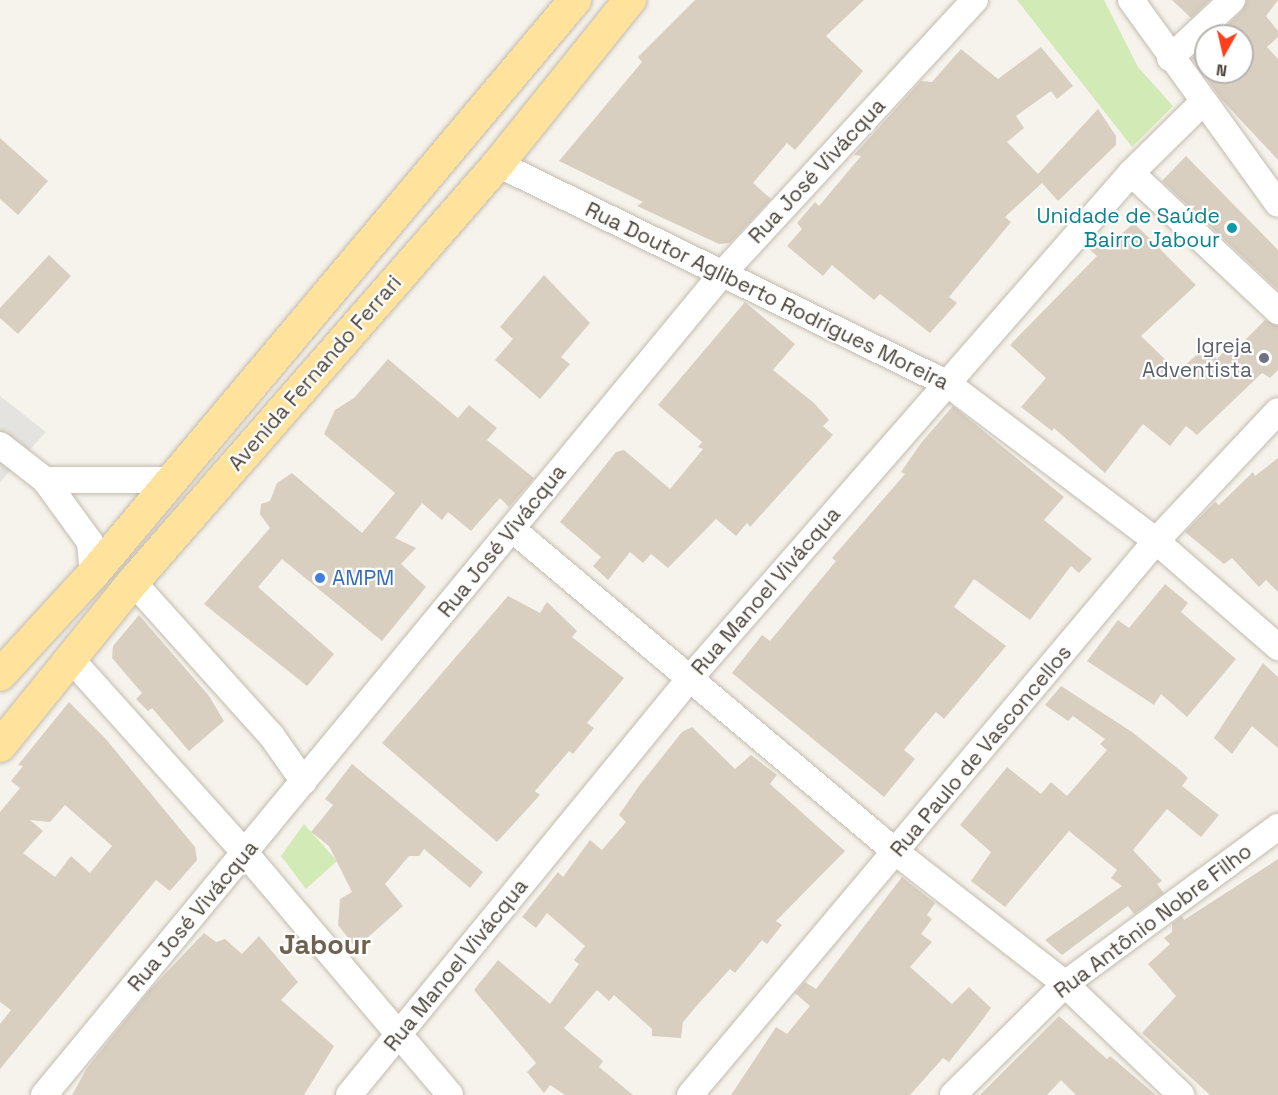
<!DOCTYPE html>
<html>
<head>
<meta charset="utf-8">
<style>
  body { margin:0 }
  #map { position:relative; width:1278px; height:1095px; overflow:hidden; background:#f6f3ec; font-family:"Space Grotesk",sans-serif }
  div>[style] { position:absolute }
  .green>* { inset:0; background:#d2eab5 }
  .parking>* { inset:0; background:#e5e3e0 }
  .building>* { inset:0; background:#d8cfc1 }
  .roads { filter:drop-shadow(0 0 2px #c2bbae) drop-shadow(0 0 2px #c2bbae) }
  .minor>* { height:26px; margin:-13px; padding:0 13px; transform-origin:13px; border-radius:13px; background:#fff }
  .major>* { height:32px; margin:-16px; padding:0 16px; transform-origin:16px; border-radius:16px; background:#ffe39c }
  .dots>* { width:16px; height:16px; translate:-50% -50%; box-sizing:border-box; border:3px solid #fff; border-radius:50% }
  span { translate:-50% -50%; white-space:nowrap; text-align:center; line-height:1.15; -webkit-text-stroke:4.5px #fff; paint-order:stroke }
  .street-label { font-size:21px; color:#4b4439 }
  .culture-label { font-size:21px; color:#0d838f }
  .right { translate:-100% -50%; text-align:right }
  .worship-label { font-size:21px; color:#5b616d }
  .shop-label { font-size:21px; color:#366cbe }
  .left { translate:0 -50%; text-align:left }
  .district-label { font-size:27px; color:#6e6250; font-weight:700 }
  .north { position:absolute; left:1194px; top:24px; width:60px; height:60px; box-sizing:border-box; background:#fff; border:2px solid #b7b4b0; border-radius:50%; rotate:188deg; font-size:16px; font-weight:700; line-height:24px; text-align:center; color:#4b4439 }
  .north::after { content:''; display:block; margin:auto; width:21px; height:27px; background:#fc3f1d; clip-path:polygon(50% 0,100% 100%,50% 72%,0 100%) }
</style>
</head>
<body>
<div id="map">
  <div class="green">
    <i style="clip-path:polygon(1017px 0,1104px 0,1138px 67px,1173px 106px,1132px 147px)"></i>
    <i style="clip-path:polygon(304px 824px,337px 861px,306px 889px,281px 856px)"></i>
  </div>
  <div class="parking">
    <i style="clip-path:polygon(0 396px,46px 432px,0 482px)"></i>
  </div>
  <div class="building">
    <i style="clip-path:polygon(695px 0,864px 0,826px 36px,863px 71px,795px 150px,787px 143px,753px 183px,771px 199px,730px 243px,719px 244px,637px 206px,643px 202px,559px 161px,642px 62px,638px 57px)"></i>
    <i style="clip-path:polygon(1172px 0,1210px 0,1191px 18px)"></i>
    <i style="clip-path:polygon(1247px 0,1278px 0,1266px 16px,1278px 31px,1278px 37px,1267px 47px,1278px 59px,1278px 160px,1221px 99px,1192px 58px,1206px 45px,1206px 72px,1242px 72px,1242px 36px,1215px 36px,1242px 11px)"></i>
    <i style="clip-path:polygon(1041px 47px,1073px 86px,1057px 99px,1051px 91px,1016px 116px,1024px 128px,1007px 142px,1038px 174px,1098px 109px,1116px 136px,1116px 145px,1058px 201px,1042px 183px,1005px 217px,1011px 222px,949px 297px,957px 303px,930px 333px,880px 294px,874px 300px,832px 265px,823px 276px,787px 246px,802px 229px,797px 223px,815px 202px,819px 206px,861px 156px,854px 155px,921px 81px,932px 82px,961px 49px,998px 79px)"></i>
    <i style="clip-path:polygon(0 138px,48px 181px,18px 215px,0 199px)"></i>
    <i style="clip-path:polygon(1186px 156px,1278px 250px,1278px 290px,1162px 181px)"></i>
    <i style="clip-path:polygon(1134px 223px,1196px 285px,1141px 336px,1178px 372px,1205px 347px,1217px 359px,1228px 347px,1233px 352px,1265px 320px,1278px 326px,1278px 370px,1270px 378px,1262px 373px,1197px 435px,1186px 426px,1170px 446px,1143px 424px,1105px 473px,1054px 428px,1052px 431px,1021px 407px,1046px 378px,1010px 345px,1097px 256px,1088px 248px,1101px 236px,1110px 244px)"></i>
    <i style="clip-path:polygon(49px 255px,71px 276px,18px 334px,0 318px,0 308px)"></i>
    <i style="clip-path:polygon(544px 275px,590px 323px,561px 357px,570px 364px,540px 399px,495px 360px,513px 339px,500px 327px)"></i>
    <i style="clip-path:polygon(745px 302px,795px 344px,773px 370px,814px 403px,829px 420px,823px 426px,833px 435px,750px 527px,747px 523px,736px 536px,716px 519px,668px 568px,651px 554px,643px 563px,630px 552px,608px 580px,593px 566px,601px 557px,560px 522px,616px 452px,624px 450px,670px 489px,703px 449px,698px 447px,702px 442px,658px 405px)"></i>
    <i style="clip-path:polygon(388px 359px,458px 418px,469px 405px,497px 428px,487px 440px,534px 478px,509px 507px,500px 498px,471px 531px,448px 512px,442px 520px,422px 503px,395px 538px,416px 548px,401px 564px,426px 587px,382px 641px,282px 559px,258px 587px,334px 654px,307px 686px,204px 604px,270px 528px,260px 514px,261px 504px,270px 501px,277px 483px,292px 473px,362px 533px,395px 493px,324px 434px,335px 410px,354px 398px)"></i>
    <i style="clip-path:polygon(953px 406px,1064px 497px,1044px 520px,1092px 559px,1079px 573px,1071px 566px,1030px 620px,974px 579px,954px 607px,1006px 646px,944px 719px,936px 712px,904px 750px,915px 759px,884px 797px,732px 673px,762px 635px,770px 641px,836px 561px,832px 558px,905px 474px,901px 472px,921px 443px)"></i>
    <i style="clip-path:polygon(1278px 458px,1278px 592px,1266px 580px,1259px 587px,1232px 558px,1224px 564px,1185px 532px,1215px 502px,1219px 505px,1253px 472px,1255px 476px)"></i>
    <i style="clip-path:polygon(1165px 584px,1188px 603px,1181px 612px,1236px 659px,1187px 717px,1161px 694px,1154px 705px,1087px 661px,1118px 620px,1129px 628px)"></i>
    <i style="clip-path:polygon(508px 596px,540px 613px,547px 602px,577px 631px,572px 637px,624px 678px,587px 723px,594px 728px,573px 754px,569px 751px,535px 791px,540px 795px,497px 842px,382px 743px)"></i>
    <i style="clip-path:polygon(139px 615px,209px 696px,224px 721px,189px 751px,152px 708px,148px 711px,136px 699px,142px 693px,112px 658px,113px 646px)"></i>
    <i style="clip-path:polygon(1263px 663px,1278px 677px,1278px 748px,1252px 726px,1232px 754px,1214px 738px)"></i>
    <i style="clip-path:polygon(1061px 686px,1132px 732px,1181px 771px,1188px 778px,1182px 786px,1219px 815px,1201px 837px,1167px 809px,1133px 850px,1162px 881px,1157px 884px,1164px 893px,1134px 914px,1128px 906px,1062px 955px,1045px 940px,1122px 886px,1111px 878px,1117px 870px,1069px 831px,1005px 907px,971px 881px,991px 852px,960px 825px,1007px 767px,1041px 794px,1051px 782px,1067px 796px,1107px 750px,1100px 744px,1105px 739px,1073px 716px,1068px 721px,1045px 705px)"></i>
    <i style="clip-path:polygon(evenodd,69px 702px,105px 738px,195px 847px,197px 860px,170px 891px,156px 880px,0 1069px,0 1024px,11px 1010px,0 1002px,0 812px,20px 788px,11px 781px,23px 766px,18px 765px,69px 702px,65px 805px,112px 846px,90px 873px,71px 856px,55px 877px,23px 853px,43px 831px,30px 820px,50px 822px,65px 805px)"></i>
    <i style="clip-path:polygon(692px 727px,735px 769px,751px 755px,777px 775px,770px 784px,845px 851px,776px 921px,782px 925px,767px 944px,762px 940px,735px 973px,730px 969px,700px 1002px,683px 1022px,681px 1038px,652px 1036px,652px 1029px,614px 995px,609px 1001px,597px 990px,564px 1028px,603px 1061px,599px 1067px,633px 1095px,565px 1095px,550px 1085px,544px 1093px,527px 1072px,536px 1063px,474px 990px,498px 960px,550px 1004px,579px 964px,574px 960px,585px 946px,547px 913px,536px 928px,522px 917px,558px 872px,563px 877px,590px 840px,602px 850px,626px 822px,619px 815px,639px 786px,682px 732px)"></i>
    <i style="clip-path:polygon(352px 764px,483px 872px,470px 888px,424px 849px,419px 856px,409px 856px,385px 884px,403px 906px,356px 948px,338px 925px,340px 899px,352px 892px,329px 846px,311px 832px,333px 805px,325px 799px)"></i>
    <i style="clip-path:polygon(1278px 859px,1278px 1095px,1210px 1095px,1142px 1033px,1176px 996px,1148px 964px,1170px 944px,1164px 938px,1172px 932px,1172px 924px,1182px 916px,1184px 920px)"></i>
    <i style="clip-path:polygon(902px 877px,935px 903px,927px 915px,932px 919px,921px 934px,932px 942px,910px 967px,952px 1004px,969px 987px,991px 1008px,977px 1027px,949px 1062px,943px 1058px,910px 1095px,731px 1095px,776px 1027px,787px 1034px,810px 1006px,795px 993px,805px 982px,816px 989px)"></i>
    <i style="clip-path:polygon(204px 933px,216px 942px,225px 939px,242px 954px,259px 936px,298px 982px,281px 1000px,334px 1046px,304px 1095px,72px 1095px,87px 1068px,148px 992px)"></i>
    <i style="clip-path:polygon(1059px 1016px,1107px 1059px,1110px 1056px,1156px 1095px,1076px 1095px,1061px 1080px,1047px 1095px,980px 1095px)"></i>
  </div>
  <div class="roads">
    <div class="minor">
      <i style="left:1131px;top:0;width:251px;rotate:54.2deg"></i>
      <i style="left:1170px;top:58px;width:85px;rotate:-43.1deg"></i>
      <i style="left:498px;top:164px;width:501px;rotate:26.05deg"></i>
      <i style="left:948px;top:384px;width:261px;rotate:37deg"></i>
      <i style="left:1156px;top:541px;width:162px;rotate:41deg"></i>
      <i style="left:1131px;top:173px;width:202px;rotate:43.2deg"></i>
      <i style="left:0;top:445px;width:57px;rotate:37.9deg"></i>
      <i style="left:45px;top:480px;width:77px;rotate:54deg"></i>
      <i style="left:90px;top:542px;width:32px;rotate:85deg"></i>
      <i style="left:45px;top:480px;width:127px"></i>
      <i style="left:512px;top:529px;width:503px;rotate:40.08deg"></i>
      <i style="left:897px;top:853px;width:213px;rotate:37.9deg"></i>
      <i style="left:1065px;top:984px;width:161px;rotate:43.7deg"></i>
      <i style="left:133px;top:582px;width:206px;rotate:48deg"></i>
      <i style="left:271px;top:735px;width:57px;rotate:54.9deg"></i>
      <i style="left:71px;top:659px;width:261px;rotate:48.1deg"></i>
      <i style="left:245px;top:853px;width:317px;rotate:49.7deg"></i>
      <i style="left:44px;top:1095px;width:1065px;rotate:-50.45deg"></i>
      <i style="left:722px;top:274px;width:373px;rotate:-47.3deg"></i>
      <i style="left:349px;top:1095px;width:540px;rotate:-50.71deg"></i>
      <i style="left:691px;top:677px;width:669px;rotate:-48.88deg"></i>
      <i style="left:1131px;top:173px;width:100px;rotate:-44.6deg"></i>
      <i style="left:690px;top:1095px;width:724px;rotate:-49.93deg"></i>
      <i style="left:1156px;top:541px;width:178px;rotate:-46.8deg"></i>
      <i style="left:953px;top:1095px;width:158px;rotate:-44.7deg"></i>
      <i style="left:1065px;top:984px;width:265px;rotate:-36.4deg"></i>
    </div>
    <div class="major">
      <i style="left:0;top:675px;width:137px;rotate:-47.4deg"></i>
      <i style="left:93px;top:574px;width:750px;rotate:-49.98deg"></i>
      <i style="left:0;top:746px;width:211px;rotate:-51deg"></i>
      <i style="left:133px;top:582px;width:555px;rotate:-48.87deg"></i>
      <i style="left:498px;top:164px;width:211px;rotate:-51.2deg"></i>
    </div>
  </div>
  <div class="dots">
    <i style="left:1232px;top:228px;background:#0f9aa8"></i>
    <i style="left:1264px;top:358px;background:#6b7280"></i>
    <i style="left:320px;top:578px;background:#3f7fe0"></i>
  </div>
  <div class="street-label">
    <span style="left:817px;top:171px;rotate:-47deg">Rua José Vivácqua</span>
    <span style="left:767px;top:296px;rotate:26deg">Rua Doutor Agliberto Rodrigues Moreira</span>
    <span style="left:315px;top:373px;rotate:-49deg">Avenida Fernando Ferrari</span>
    <span style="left:502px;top:541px;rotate:-51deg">Rua José Vivácqua</span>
    <span style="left:766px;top:591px;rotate:-49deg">Rua Manoel Vivácqua</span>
    <span style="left:981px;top:751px;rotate:-50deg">Rua Paulo de Vasconcellos</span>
    <span style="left:193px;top:916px;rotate:-50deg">Rua José Vivácqua</span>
    <span style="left:1153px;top:921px;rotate:-37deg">Rua Antônio Nobre Filho</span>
    <span style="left:456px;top:965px;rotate:-51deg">Rua Manoel Vivácqua</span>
  </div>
  <div class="culture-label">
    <span class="right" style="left:1220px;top:228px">Unidade de Saúde<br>Bairro Jabour</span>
  </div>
  <div class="worship-label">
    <span class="right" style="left:1252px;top:358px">Igreja<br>Adventista</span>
  </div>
  <div class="shop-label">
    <span class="left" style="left:332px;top:578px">AMPM</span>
  </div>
  <div class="district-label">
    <span style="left:325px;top:945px">Jabour</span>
  </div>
  <div class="north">N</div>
</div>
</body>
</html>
